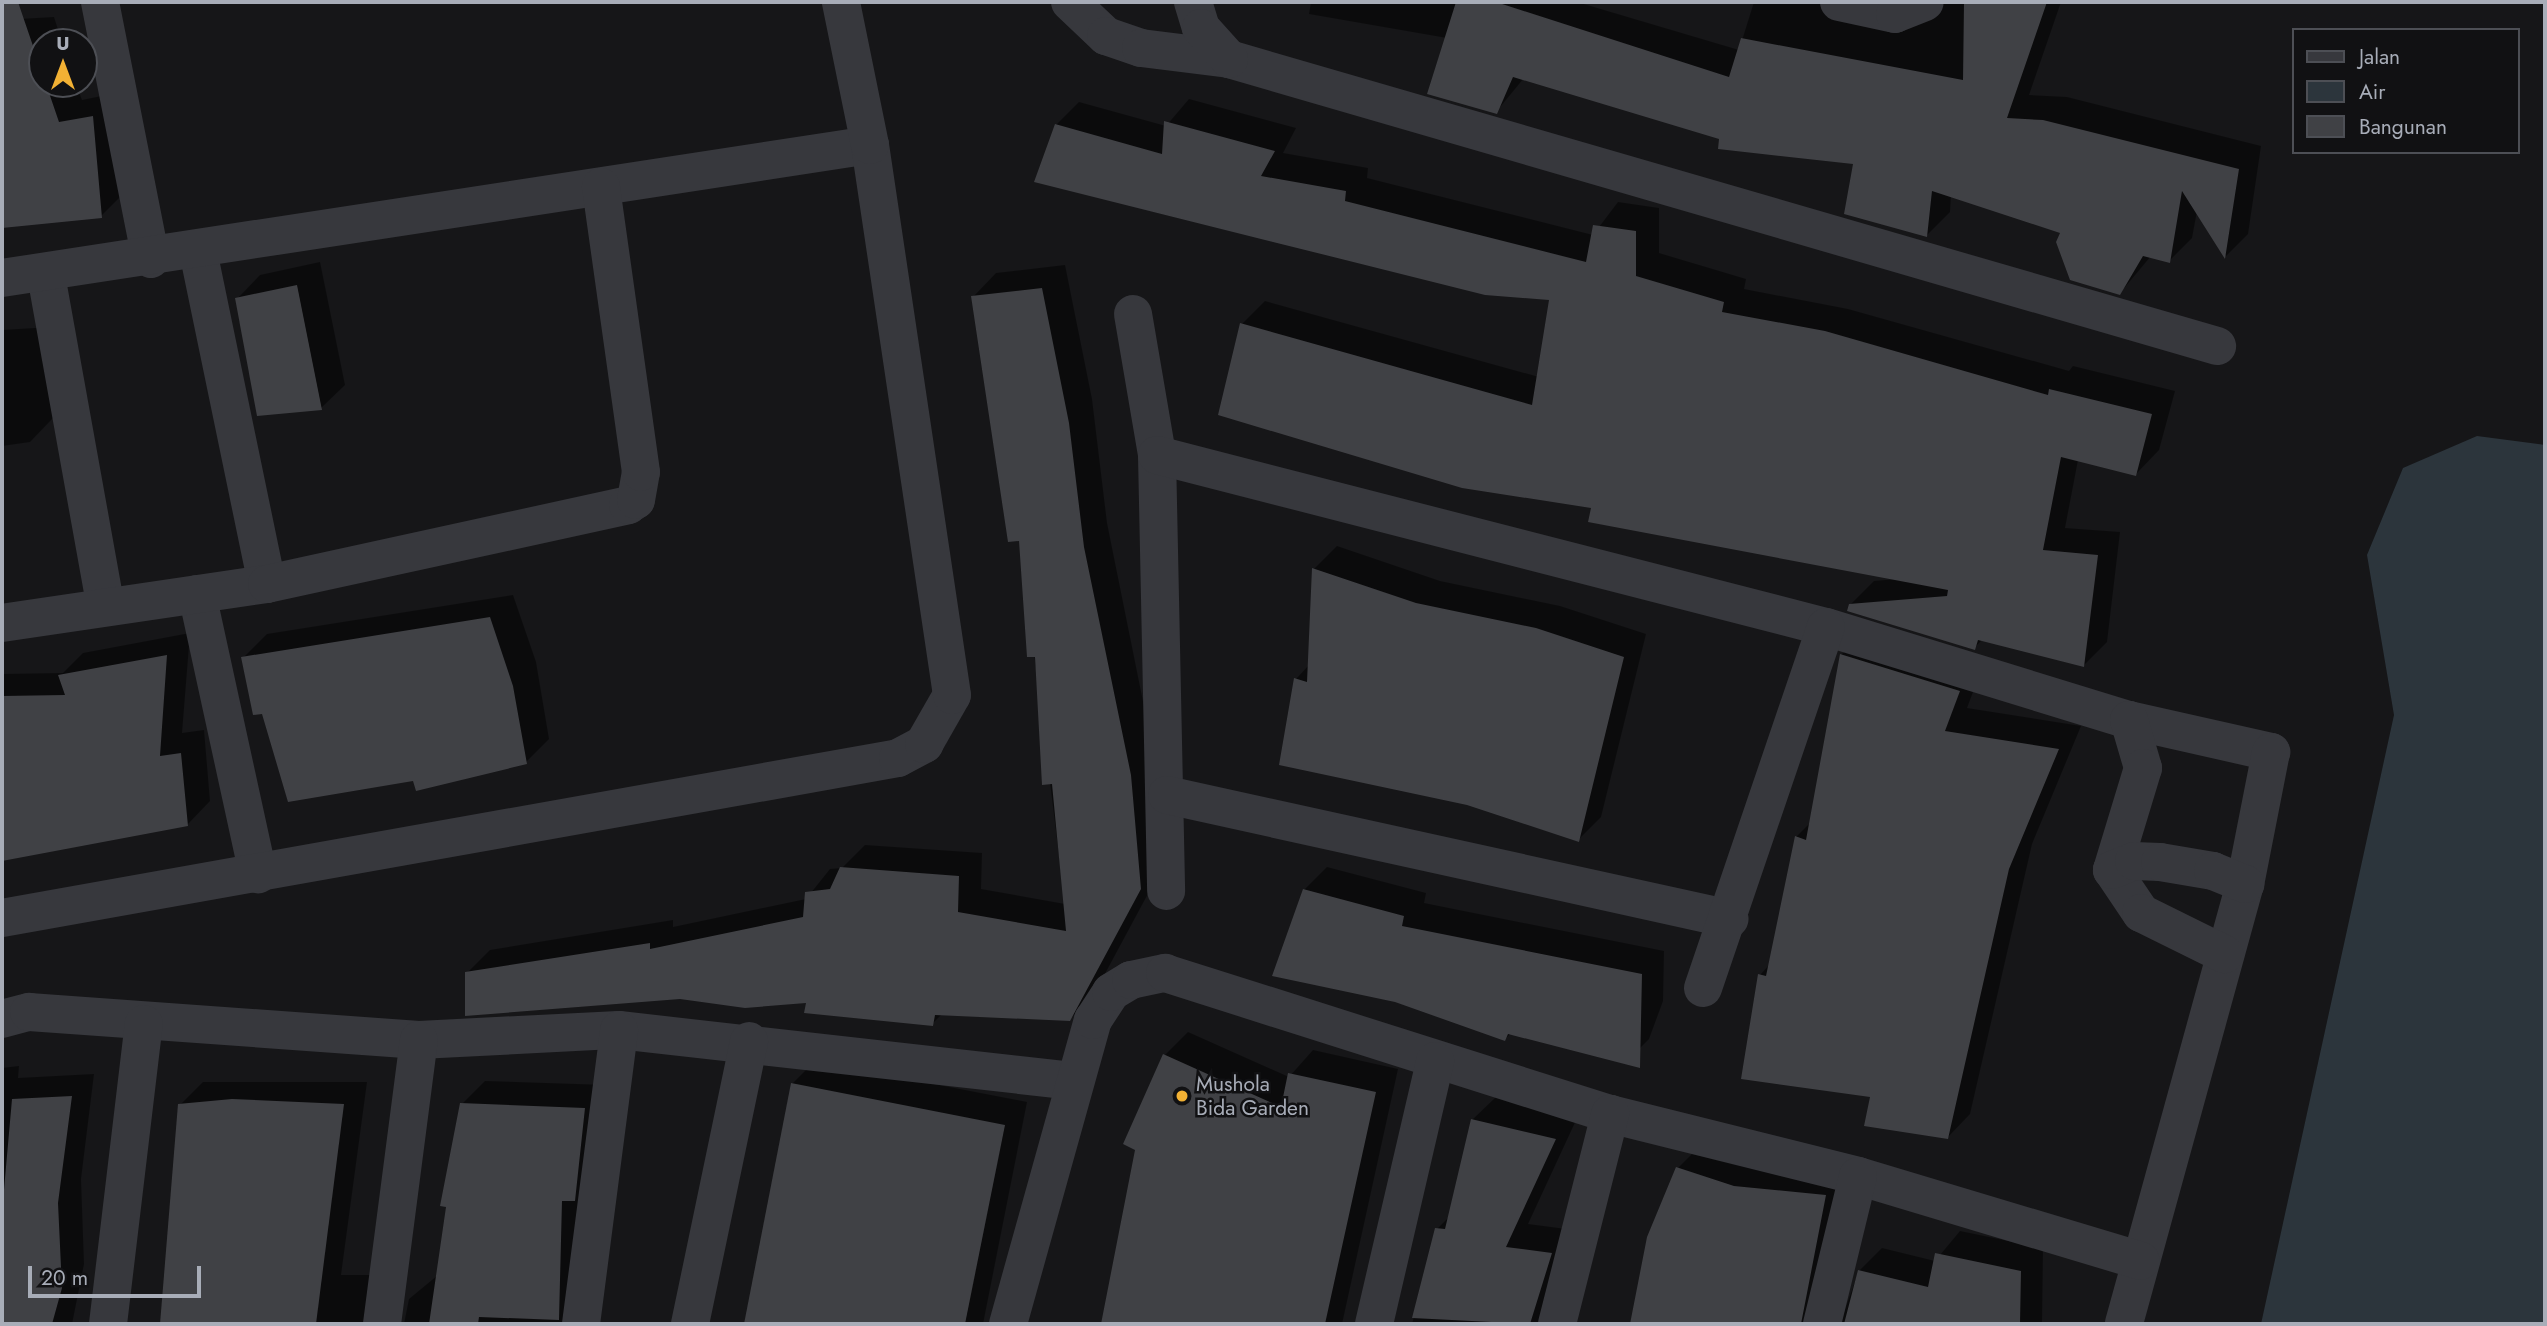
<!DOCTYPE html>
<html>
<head>
<meta charset="utf-8">
<style>
  body { margin:0 }
  #map { position:relative; width:2547px; height:1326px; overflow:hidden; background:#161618; font-family:Jost,sans-serif }
  div>[style] { position:absolute }
  .water>* { inset:0; background:#2c353c }
  .shadow>* { inset:0; background:#0007 }
  .building>* { inset:0; background:#404145 }
  .minor>* { height:38px; margin:-19px; padding:0 19px; transform-origin:19px; border-radius:19px; background:#37383d }
  .dots>* { width:19px; height:19px; translate:-50% -50%; box-sizing:border-box; border:4px solid #111113; border-radius:50% }
  span { translate:-50% -50%; white-space:nowrap; text-align:center; line-height:1.15; -webkit-text-stroke:5px #111113; paint-order:stroke }
  .poi-label { font-size:21px; color:#a8adb8 }
  .left { translate:0 -50%; text-align:left }
  .frame { position:absolute; inset:0; border:4px solid #a8adb8; pointer-events:none }
  .legend { position:absolute; left:2292px; top:28px; width:228px; height:126px; box-sizing:border-box; background:#111113; border:2px solid #4d4f55; margin:0; padding:9px 12px; list-style:none; font-size:21px; color:#a8adb8 }
  .legend li { display:flex; align-items:center; gap:14px; height:35px }
  .legend b { width:35px; border:2px solid #4d4f55 }
  .north { position:absolute; left:28px; top:28px; width:70px; height:70px; box-sizing:border-box; background:#111113; border:2px solid #4d4f55; border-radius:50%; rotate:0deg; font-size:19px; font-weight:700; line-height:28px; text-align:center; color:#a8adb8 }
  .north::after { content:''; display:block; margin:auto; width:24px; height:32px; background:#f2b134; clip-path:polygon(50% 0,100% 100%,50% 72%,0 100%) }
  .scale { position:absolute; left:28px; top:1266px; width:173px; height:32px; box-sizing:border-box; border:4px solid #a8adb8; border-top:0; padding-left:9px; font-size:21px; line-height:24px; white-space:nowrap; color:#a8adb8; -webkit-text-stroke:5px #111113; paint-order:stroke }
</style>
</head>
<body>
<div id="map">
  <div class="water">
    <i style="clip-path:polygon(2477px 436px,2545px 445px,2545px 1324px,2261px 1324px,2394px 715px,2367px 555px,2403px 468px)"></i>
  </div>
  <div class="shadow">
    <i style="clip-path:polygon(1311px 2px,1577px 2px,1739px 50px,1754px 2px,1864px 2px,1927px 12px,1947px 2px,2061px 2px,2029px 95px,2067px 97px,2261px 146px,2248px 234px,2226px 256px,2197px 211px,2192px 238px,2169px 261px,2151px 256px,2120px 293px,2062px 232px,1951px 195px,1950px 212px,1927px 235px,1855px 163px,1721px 138px,1524px 78px,1496px 112px,1447px 38px,1309px 14px)"></i>
    <i style="clip-path:polygon(54px 17px,62px 42px,42px 42px,42px 84px,76px 84px,82px 100px,116px 93px,124px 193px,101px 216px,2px 226px,2px 20px)"></i>
    <i style="clip-path:polygon(1189px 99px,1296px 128px,1283px 153px,1368px 168px,1367px 178px,1593px 235px,1618px 202px,1659px 208px,1659px 253px,1746px 279px,1744px 289px,1848px 309px,2069px 371px,2073px 366px,2175px 391px,2159px 450px,2136px 474px,2078px 460px,2065px 528px,2120px 532px,2107px 642px,2084px 665px,1983px 639px,1974px 648px,1850px 605px,1874px 581px,1897px 579px,1593px 507px,1242px 324px,1265px 301px,1539px 377px,1551px 298px,1056px 125px,1079px 102px,1166px 126px)"></i>
    <i style="clip-path:polygon(320px 262px,345px 385px,321px 408px,237px 299px,260px 275px)"></i>
    <i style="clip-path:polygon(1065px 265px,1092px 399px,1107px 523px,1153px 751px,1164px 864px,1093px 996px,1069px 1020px,942px 1014px,932px 1024px,808px 1001px,745px 1006px,467px 973px,490px 950px,673px 920px,673px 927px,806px 899px,830px 869px,842px 868px,865px 845px,982px 853px,981px 889px,1065px 904px,1020px 539px,973px 297px,996px 273px)"></i>
    <i style="clip-path:polygon(51px 327px,53px 418px,30px 442px,2px 446px,2px 330px)"></i>
    <i style="clip-path:polygon(1337px 546px,1440px 581px,1560px 606px,1646px 634px,1601px 817px,1578px 840px,1296px 679px,1309px 665px,1314px 569px)"></i>
    <i style="clip-path:polygon(513px 595px,536px 662px,549px 739px,526px 762px,414px 779px,263px 712px,243px 658px,267px 634px)"></i>
    <i style="clip-path:polygon(1865px 632px,1982px 668px,1967px 708px,2081px 726px,2032px 844px,1970px 1114px,1947px 1138px,1872px 1096px,1760px 975px,1770px 964px,1796px 837px,1811px 822px,1841px 655px)"></i>
    <i style="clip-path:polygon(190px 633px,182px 733px,204px 730px,210px 801px,187px 825px,2px 859px,2px 674px,63px 673px,83px 653px)"></i>
    <i style="clip-path:polygon(1327px 867px,1426px 893px,1424px 903px,1664px 951px,1663px 1001px,1649px 1039px,1626px 1062px,1511px 1033px,1505px 1039px,1304px 890px)"></i>
    <i style="clip-path:polygon(1188px 1032px,1289px 1077px,1313px 1050px,1398px 1069px,1342px 1324px,1103px 1324px,1137px 1149px,1165px 1055px)"></i>
    <i style="clip-path:polygon(815px 1061px,1027px 1102px,983px 1324px,746px 1324px,792px 1084px)"></i>
    <i style="clip-path:polygon(19px 1066px,18px 1078px,94px 1074px,81px 1179px,84px 1264px,72px 1324px,2px 1324px,2px 1068px)"></i>
    <i style="clip-path:polygon(485px 1081px,607px 1085px,580px 1324px,162px 1324px,180px 1105px,203px 1082px,367px 1082px,341px 1275px,386px 1275px,384px 1308px,404px 1324px,409px 1299px,438px 1275px,462px 1104px)"></i>
    <i style="clip-path:polygon(1496px 1097px,1578px 1116px,1528px 1224px,1574px 1230px,1543px 1324px,1412px 1324px,1437px 1229px,1450px 1216px,1472px 1120px)"></i>
    <i style="clip-path:polygon(1701px 1145px,1848px 1172px,1840px 1323px,1859px 1271px,1882px 1248px,1935px 1261px,1960px 1231px,2043px 1248px,2042px 1324px,1631px 1324px,1649px 1237px,1678px 1168px)"></i>
  </div>
  <div class="building">
    <i style="clip-path:polygon(2px 2px,18px 2px,59px 122px,93px 116px,102px 218px,2px 228px)"></i>
    <i style="clip-path:polygon(1456px 2px,1496px 2px,1729px 77px,1741px 38px,1963px 80px,1964px 2px,2047px 2px,2007px 118px,2043px 120px,2239px 169px,2225px 259px,2182px 191px,2170px 263px,2143px 256px,2120px 295px,2070px 280px,2056px 242px,2060px 233px,1932px 191px,1927px 237px,1844px 214px,1853px 164px,1718px 149px,1719px 139px,1513px 77px,1497px 114px,1427px 94px)"></i>
    <i style="clip-path:polygon(1164px 121px,1275px 151px,1261px 176px,1346px 191px,1345px 201px,1586px 262px,1593px 225px,1636px 231px,1636px 276px,1724px 302px,1722px 312px,1825px 331px,2048px 395px,2049px 389px,2152px 414px,2136px 476px,2061px 457px,2043px 550px,2098px 555px,2084px 667px,1978px 640px,1975px 650px,1847px 611px,1849px 604px,1947px 596px,1948px 590px,1588px 522px,1591px 508px,1462px 488px,1218px 415px,1240px 323px,1532px 405px,1549px 300px,1485px 295px,1034px 182px,1055px 124px,1162px 154px)"></i>
    <i style="clip-path:polygon(297px 285px,322px 410px,257px 416px,235px 298px)"></i>
    <i style="clip-path:polygon(1042px 288px,1069px 423px,1084px 547px,1131px 775px,1141px 889px,1070px 1021px,935px 1015px,933px 1026px,804px 1013px,806px 1003px,745px 1008px,680px 999px,465px 1016px,465px 972px,650px 943px,650px 949px,803px 917px,805px 892px,830px 889px,840px 867px,959px 876px,958px 912px,1066px 931px,1052px 784px,1042px 785px,1035px 657px,1027px 657px,1019px 541px,1008px 542px,971px 296px)"></i>
    <i style="clip-path:polygon(1312px 568px,1416px 603px,1536px 628px,1624px 657px,1579px 842px,1467px 805px,1279px 765px,1294px 678px,1307px 682px)"></i>
    <i style="clip-path:polygon(490px 617px,513px 686px,527px 764px,416px 791px,413px 781px,288px 802px,262px 714px,253px 715px,241px 657px)"></i>
    <i style="clip-path:polygon(1840px 654px,1960px 691px,1945px 731px,2059px 749px,2009px 869px,1948px 1139px,1864px 1126px,1870px 1097px,1741px 1079px,1758px 974px,1766px 976px,1795px 836px,1806px 840px)"></i>
    <i style="clip-path:polygon(167px 655px,160px 756px,181px 753px,188px 826px,2px 861px,2px 696px,65px 695px,58px 675px)"></i>
    <i style="clip-path:polygon(1303px 889px,1404px 916px,1402px 926px,1642px 974px,1640px 1068px,1508px 1034px,1505px 1041px,1395px 1002px,1272px 976px)"></i>
    <i style="clip-path:polygon(1163px 1054px,1281px 1107px,1288px 1073px,1376px 1092px,1325px 1324px,1101px 1324px,1135px 1150px,1123px 1144px)"></i>
    <i style="clip-path:polygon(791px 1083px,1005px 1125px,965px 1324px,744px 1324px)"></i>
    <i style="clip-path:polygon(72px 1096px,58px 1203px,62px 1288px,52px 1324px,2px 1324px,2px 1212px,12px 1099px)"></i>
    <i style="clip-path:polygon(232px 1099px,344px 1104px,316px 1324px,160px 1324px,178px 1104px)"></i>
    <i style="clip-path:polygon(460px 1103px,585px 1108px,575px 1201px,562px 1201px,559px 1320px,479px 1317px,478px 1324px,429px 1324px,446px 1207px,440px 1206px)"></i>
    <i style="clip-path:polygon(1471px 1119px,1556px 1139px,1506px 1247px,1552px 1253px,1530px 1324px,1412px 1318px,1435px 1228px,1445px 1229px)"></i>
    <i style="clip-path:polygon(1676px 1167px,1734px 1186px,1826px 1195px,1801px 1324px,1630px 1324px,1647px 1237px)"></i>
    <i style="clip-path:polygon(1935px 1253px,2021px 1271px,2020px 1324px,1844px 1324px,1858px 1270px,1928px 1287px)"></i>
  </div>
  <div class="minor">
    <i style="left:100px;top:2px;width:262px;rotate:78.8deg"></i>
    <i style="left:1070px;top:2px;width:50px;rotate:43.4deg"></i>
    <i style="left:1106px;top:36px;width:37px;rotate:19deg"></i>
    <i style="left:1141px;top:48px;width:89px;rotate:7.1deg"></i>
    <i style="left:1229px;top:59px;width:1029px;rotate:16.2deg"></i>
    <i style="left:1193px;top:2px;width:27px;rotate:73deg"></i>
    <i style="left:1201px;top:28px;width:42px;rotate:47.9deg"></i>
    <i style="left:1839px;top:2px;width:57px;rotate:12.1deg"></i>
    <i style="left:1895px;top:14px;width:32px;rotate:-22deg"></i>
    <i style="left:198px;top:251px;width:340px;rotate:78.3deg"></i>
    <i style="left:46px;top:275px;width:337px;rotate:79.8deg"></i>
    <i style="left:2px;top:278px;width:878px;rotate:-8.71deg"></i>
    <i style="left:1133px;top:314px;width:143px;rotate:80.3deg"></i>
    <i style="left:1157px;top:455px;width:436px;rotate:88.8deg"></i>
    <i style="left:1157px;top:455px;width:691px;rotate:14.42deg"></i>
    <i style="left:1826px;top:627px;width:317px;rotate:17.1deg"></i>
    <i style="left:2129px;top:720px;width:146px;rotate:12.7deg"></i>
    <i style="left:2271px;top:752px;width:135px;rotate:101.1deg"></i>
    <i style="left:2245px;top:884px;width:456px;rotate:105.4deg"></i>
    <i style="left:197px;top:594px;width:287px;rotate:77.7deg"></i>
    <i style="left:2px;top:623px;width:268px;rotate:-8.4deg"></i>
    <i style="left:267px;top:584px;width:370px;rotate:-12.3deg"></i>
    <i style="left:628px;top:505px;width:9px;rotate:-32deg"></i>
    <i style="left:636px;top:500px;width:28px;rotate:-80deg"></i>
    <i style="left:641px;top:472px;width:288px;rotate:-98deg"></i>
    <i style="left:2129px;top:720px;width:50px;rotate:73.7deg"></i>
    <i style="left:2143px;top:768px;width:107px;rotate:106.9deg"></i>
    <i style="left:2112px;top:870px;width:52px;rotate:56deg"></i>
    <i style="left:2141px;top:913px;width:93px;rotate:26.3deg"></i>
    <i style="left:1167px;top:795px;width:576px;rotate:12.42deg"></i>
    <i style="left:2112px;top:870px;width:24px;rotate:-22deg"></i>
    <i style="left:2134px;top:861px;width:26px;rotate:2deg"></i>
    <i style="left:2160px;top:862px;width:54px;rotate:9.6deg"></i>
    <i style="left:2213px;top:871px;width:35px;rotate:22deg"></i>
    <i style="left:2px;top:918px;width:910px;rotate:-10.12deg"></i>
    <i style="left:898px;top:758px;width:30px;rotate:-28deg"></i>
    <i style="left:924px;top:744px;width:56px;rotate:-60.3deg"></i>
    <i style="left:952px;top:695px;width:556px;rotate:-98.48deg"></i>
    <i style="left:870px;top:145px;width:146px;rotate:-101.5deg"></i>
    <i style="left:1703px;top:988px;width:381px;rotate:-71.2deg"></i>
    <i style="left:2px;top:1019px;width:28px;rotate:-15deg"></i>
    <i style="left:29px;top:1012px;width:391px;rotate:4.1deg"></i>
    <i style="left:419px;top:1040px;width:200px;rotate:-2.9deg"></i>
    <i style="left:619px;top:1030px;width:456px;rotate:6.4deg"></i>
    <i style="left:108px;top:1324px;width:302px;rotate:-83.2deg"></i>
    <i style="left:382px;top:1324px;width:286px;rotate:-82.6deg"></i>
    <i style="left:581px;top:1324px;width:296px;rotate:-82.6deg"></i>
    <i style="left:690px;top:1324px;width:289px;rotate:-78.2deg"></i>
    <i style="left:1008px;top:1324px;width:316px;rotate:-74.4deg"></i>
    <i style="left:1093px;top:1020px;width:33px;rotate:-57deg"></i>
    <i style="left:1111px;top:992px;width:23px;rotate:-31deg"></i>
    <i style="left:1131px;top:980px;width:35px;rotate:-12deg"></i>
    <i style="left:1165px;top:973px;width:467px;rotate:17.6deg"></i>
    <i style="left:1610px;top:1114px;width:256px;rotate:14deg"></i>
    <i style="left:1858px;top:1176px;width:295px;rotate:16.7deg"></i>
    <i style="left:1374px;top:1324px;width:270px;rotate:-76.9deg"></i>
    <i style="left:1557px;top:1324px;width:217px;rotate:-75.8deg"></i>
    <i style="left:1822px;top:1324px;width:152px;rotate:-76.3deg"></i>
  </div>
  <div class="dots">
    <i style="left:1182px;top:1096px;background:#f2b134"></i>
  </div>
  <div class="poi-label">
    <span class="left" style="left:1196px;top:1096px">Mushola<br>Bida Garden</span>
  </div>
  <div class="frame"></div>
  <ul class="legend">
  <li><b style="height:9px;background:#37383d"></b>Jalan</li>
  <li><b style="height:19px;background:#2c353c"></b>Air</li>
  <li><b style="height:19px;background:#404145"></b>Bangunan</li>
  </ul>
  <div class="north">U</div>
  <div class="scale">20 m</div>
</div>
</body>
</html>
